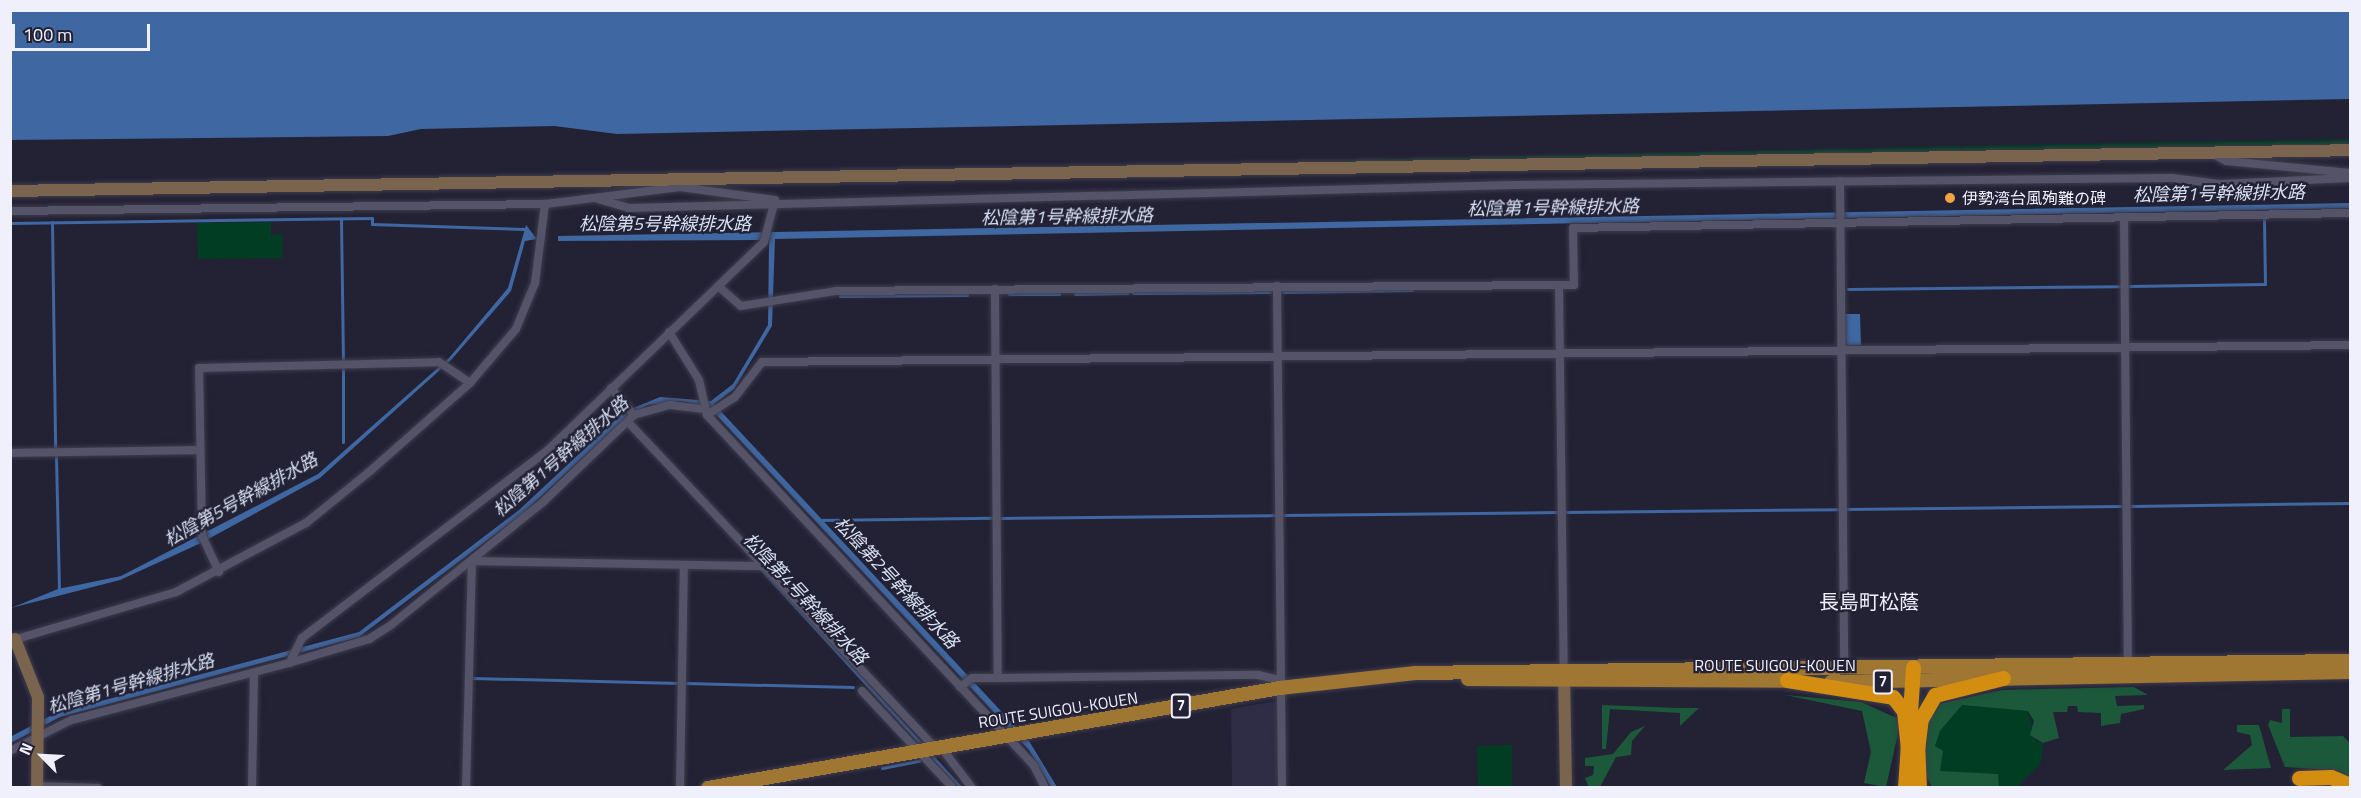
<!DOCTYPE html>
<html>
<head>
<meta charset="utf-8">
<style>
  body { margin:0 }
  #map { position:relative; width:2361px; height:798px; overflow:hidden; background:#232134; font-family:"Titillium Web","Noto Sans JP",sans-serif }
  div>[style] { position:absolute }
  .built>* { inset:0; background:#2e2d45 }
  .green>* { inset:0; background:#013d23 }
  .forest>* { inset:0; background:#1b593a }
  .water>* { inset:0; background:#3f67a1 }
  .stream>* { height:3px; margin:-1.5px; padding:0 1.5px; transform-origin:1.5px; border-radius:1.5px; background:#3f67a1 }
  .roads { filter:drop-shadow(0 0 2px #3e3c4c) drop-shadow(0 0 2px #3e3c4c) }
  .street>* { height:8px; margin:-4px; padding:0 4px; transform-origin:4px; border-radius:4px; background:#545368 }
  .secondary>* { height:12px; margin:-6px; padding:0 6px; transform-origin:6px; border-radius:6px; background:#7a644e }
  .primary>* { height:14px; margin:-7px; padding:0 7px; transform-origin:7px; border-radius:7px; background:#a07633 }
  .highway>* { height:15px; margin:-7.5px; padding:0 7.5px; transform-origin:7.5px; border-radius:7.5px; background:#d38d10 }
  .dots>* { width:16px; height:16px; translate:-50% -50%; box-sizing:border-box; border:3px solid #232134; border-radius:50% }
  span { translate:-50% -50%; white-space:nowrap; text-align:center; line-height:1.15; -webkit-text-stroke:4.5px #232134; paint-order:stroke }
  .shield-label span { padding:2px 4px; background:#232134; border:2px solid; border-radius:4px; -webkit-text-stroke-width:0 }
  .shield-label { font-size:15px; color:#f0effc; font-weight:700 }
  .poi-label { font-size:16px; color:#f0effc }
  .left { translate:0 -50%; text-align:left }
  .street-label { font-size:16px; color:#f0effc }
  .water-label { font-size:18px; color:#d6e1f2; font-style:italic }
  .quarter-label { font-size:20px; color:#f0effc }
  .frame { position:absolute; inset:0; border:12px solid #f0effc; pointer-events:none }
  .north { position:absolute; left:12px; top:726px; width:60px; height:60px; -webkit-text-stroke:4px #232134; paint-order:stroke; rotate:294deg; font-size:16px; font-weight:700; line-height:24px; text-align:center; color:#f0effc }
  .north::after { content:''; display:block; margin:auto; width:21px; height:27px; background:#f0effc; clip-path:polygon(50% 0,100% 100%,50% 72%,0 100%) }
  .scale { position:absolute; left:12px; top:24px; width:138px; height:27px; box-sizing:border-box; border:3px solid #f0effc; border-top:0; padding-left:8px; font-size:18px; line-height:21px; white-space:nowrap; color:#f0effc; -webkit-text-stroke:4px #232134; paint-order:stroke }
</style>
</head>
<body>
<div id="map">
  <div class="built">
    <i style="clip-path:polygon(1277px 701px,1278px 787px,1232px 787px,1231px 709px)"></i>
  </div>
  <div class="green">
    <i style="clip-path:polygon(2350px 139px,2350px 144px,1963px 153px,1963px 146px)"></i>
    <i style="clip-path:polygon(1960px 146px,1960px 151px,1346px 164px,1345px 160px)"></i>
    <i style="clip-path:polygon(271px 222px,271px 235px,282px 234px,283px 258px,198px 259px,197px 223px)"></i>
    <i style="clip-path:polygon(1962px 705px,2028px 711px,2035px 741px,2043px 743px,2041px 763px,2016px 788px,1999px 787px,1998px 774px,1940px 772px,1935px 746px,1940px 731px)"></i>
    <i style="clip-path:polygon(1512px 745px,1512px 787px,1478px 787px,1477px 746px)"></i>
  </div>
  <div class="forest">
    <i style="clip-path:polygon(2134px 687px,2148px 695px,2115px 696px,2117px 706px,2144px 705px,2144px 709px,2121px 714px,2120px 723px,2101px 726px,2101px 713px,2078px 712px,2077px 706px,2068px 706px,2067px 712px,2053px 712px,2059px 738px,2043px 743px,2030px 735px,2034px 721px,2028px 711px,1962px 705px,1940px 731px,1935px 746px,1943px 751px,1940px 771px,1998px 774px,1999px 787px,1932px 787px,1927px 777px,1922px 729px,1934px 705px,2002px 690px)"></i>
    <i style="clip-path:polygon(1785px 695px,1861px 702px,1901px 720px,1886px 787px,1864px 783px,1871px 752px,1862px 711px)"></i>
    <i style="clip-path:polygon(1602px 705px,1677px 708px,1699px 708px,1680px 726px,1680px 713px,1610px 709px,1606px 749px,1602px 749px)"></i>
    <i style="clip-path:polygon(2282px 709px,2290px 709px,2290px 737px,2343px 736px,2350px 743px,2350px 778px,2329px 770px,2285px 767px,2268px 725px,2270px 720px,2282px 723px)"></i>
    <i style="clip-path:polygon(2237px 725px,2259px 725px,2271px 768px,2223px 770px,2252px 745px,2250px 735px,2237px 732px)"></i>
    <i style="clip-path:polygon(1645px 726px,1632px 741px,1631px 755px,1616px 757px,1600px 787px,1589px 787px,1585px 778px,1593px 775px,1594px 766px,1585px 766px,1585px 758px,1613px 754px,1631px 732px)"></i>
  </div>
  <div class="water">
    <i style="clip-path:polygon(2350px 10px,2350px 99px,617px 134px,554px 126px,421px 129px,388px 136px,11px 140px,11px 11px)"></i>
    <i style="clip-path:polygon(2350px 203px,2350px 208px,775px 239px,772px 326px,734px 389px,714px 404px,1029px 741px,1057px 787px,1051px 787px,1029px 750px,708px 406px,680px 401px,648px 405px,627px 416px,522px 514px,359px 637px,60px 717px,11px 743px,10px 737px,56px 713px,359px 632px,519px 510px,624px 412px,660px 397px,711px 401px,733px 384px,768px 325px,769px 240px,558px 241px,558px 236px)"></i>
    <i style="clip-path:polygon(526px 225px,537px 239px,525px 241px,511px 291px,451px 360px,320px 478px,201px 543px,120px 580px,11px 608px,58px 589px,121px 576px,318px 474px,449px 358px,508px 288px)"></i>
    <i style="clip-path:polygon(1844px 314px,1860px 314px,1861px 345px,1844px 346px)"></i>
  </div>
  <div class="stream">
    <i style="left:341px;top:219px;width:142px;rotate:89.2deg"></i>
    <i style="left:52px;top:222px;width:226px;rotate:89.2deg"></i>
    <i style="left:10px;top:223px;width:362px;rotate:-0.8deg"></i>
    <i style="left:372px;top:218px;width:6px;rotate:90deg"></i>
    <i style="left:372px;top:224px;width:153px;rotate:1.9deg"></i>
    <i style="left:2128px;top:286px;width:137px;rotate:-0.8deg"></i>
    <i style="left:2265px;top:284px;width:65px;rotate:-90.9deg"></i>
    <i style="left:1848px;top:289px;width:274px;rotate:-0.6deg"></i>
    <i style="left:1282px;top:292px;width:130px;rotate:-0.9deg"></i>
    <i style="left:1133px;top:293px;width:137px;rotate:-0.4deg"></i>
    <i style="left:1009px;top:294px;width:50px"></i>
    <i style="left:1075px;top:294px;width:52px;rotate:-1.1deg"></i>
    <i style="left:840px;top:296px;width:127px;rotate:-0.5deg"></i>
    <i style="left:343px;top:369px;width:73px;rotate:90deg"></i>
    <i style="left:56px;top:457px;width:133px;rotate:88.7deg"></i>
    <i style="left:2130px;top:506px;width:220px;rotate:-0.8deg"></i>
    <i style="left:1846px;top:509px;width:275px;rotate:-0.6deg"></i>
    <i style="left:1566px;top:512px;width:273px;rotate:-0.6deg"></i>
    <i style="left:1282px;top:515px;width:275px;rotate:-0.6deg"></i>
    <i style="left:1000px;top:518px;width:275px;rotate:-0.6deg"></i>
    <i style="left:818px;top:520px;width:175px;rotate:-0.7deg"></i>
    <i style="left:760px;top:568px;width:241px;rotate:47.5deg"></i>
    <i style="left:472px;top:678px;width:207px;rotate:1.4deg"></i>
    <i style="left:685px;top:683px;width:168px;rotate:1.4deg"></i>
    <i style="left:930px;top:754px;width:46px;rotate:47.6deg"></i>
    <i style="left:882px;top:768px;width:38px;rotate:-11deg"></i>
  </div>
  <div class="roads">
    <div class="street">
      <i style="left:2213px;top:154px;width:15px;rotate:28deg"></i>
      <i style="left:2226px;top:161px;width:125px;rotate:5.5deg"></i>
      <i style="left:1840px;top:181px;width:486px;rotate:89.5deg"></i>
      <i style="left:598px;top:199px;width:32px;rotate:16deg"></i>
      <i style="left:629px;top:208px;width:884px;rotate:-1.49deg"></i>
      <i style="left:1513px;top:185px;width:659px;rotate:-0.61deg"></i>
      <i style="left:2172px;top:178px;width:48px;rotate:7.1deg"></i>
      <i style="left:2220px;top:184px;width:130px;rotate:-2.6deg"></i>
      <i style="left:10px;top:211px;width:536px;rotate:-0.75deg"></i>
      <i style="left:546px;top:204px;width:135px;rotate:-7.2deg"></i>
      <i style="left:680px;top:187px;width:96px;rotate:7.8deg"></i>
      <i style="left:775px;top:200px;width:43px;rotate:104.7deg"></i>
      <i style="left:764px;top:242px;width:300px;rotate:136.1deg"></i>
      <i style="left:548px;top:450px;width:310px;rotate:142.6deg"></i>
      <i style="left:302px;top:638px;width:28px;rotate:117deg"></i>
      <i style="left:289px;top:663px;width:225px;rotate:165.3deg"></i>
      <i style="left:71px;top:720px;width:68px;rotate:153.1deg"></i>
      <i style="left:2124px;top:218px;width:445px;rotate:89.5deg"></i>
      <i style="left:1559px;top:285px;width:15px"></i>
      <i style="left:1574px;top:285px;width:57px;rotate:-91deg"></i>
      <i style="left:1573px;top:228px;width:777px;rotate:-1.11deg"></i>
      <i style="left:718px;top:286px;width:30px;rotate:41deg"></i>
      <i style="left:741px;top:306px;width:96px;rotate:-9deg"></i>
      <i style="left:836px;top:291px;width:723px;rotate:-0.48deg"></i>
      <i style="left:1559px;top:285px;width:385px;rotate:89.3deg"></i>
      <i style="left:1277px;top:286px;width:502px;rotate:89.43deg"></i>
      <i style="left:995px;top:289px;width:389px;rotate:89.6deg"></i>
      <i style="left:669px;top:332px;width:57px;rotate:58deg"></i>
      <i style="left:699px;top:380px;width:36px;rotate:77deg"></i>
      <i style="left:707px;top:415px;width:480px;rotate:47deg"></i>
      <i style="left:1034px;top:766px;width:25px;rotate:63deg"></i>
      <i style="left:611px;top:388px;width:35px;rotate:50deg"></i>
      <i style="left:707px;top:415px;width:33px;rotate:-33deg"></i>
      <i style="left:735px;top:397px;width:44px;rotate:-52.4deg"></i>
      <i style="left:762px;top:362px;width:1588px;rotate:-0.61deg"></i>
      <i style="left:628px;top:422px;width:446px;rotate:46.7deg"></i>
      <i style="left:10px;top:453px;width:190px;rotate:-0.9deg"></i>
      <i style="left:219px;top:572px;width:40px;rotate:-115deg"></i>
      <i style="left:202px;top:536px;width:168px;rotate:-91deg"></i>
      <i style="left:199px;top:368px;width:240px;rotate:-1.4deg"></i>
      <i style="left:439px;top:362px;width:37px;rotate:34deg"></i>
      <i style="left:13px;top:640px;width:170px;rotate:-16.4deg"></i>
      <i style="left:176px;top:592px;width:147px;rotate:-28deg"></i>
      <i style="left:306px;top:523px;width:81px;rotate:-39deg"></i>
      <i style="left:369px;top:472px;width:135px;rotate:-41.4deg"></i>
      <i style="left:470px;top:383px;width:71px;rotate:-49.6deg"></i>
      <i style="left:516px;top:329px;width:50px;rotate:-67.6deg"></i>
      <i style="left:535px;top:283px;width:80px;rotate:-82.8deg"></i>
      <i style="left:289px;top:663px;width:84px;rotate:-16.7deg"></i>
      <i style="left:369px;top:639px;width:26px;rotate:-32deg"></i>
      <i style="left:391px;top:625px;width:197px;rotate:-39deg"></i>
      <i style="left:544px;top:501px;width:124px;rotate:-43.7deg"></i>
      <i style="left:634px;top:415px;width:37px;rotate:-16deg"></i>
      <i style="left:670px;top:405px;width:34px;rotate:7deg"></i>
      <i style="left:960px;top:687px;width:15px;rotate:-37deg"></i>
      <i style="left:972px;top:678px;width:26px"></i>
      <i style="left:998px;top:678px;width:260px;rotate:-0.7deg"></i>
      <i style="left:1258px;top:675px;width:23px;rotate:13deg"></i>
      <i style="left:862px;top:691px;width:133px;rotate:46.8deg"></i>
      <i style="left:940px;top:746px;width:53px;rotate:52.7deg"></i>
      <i style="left:37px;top:786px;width:61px;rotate:1.9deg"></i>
      <i style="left:252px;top:788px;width:114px;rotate:-89deg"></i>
      <i style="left:466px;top:788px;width:227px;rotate:-88.5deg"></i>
      <i style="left:472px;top:561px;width:292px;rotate:1deg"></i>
      <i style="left:680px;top:788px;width:221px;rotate:-89deg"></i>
    </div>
    <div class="secondary">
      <i style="left:10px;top:191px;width:2340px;rotate:-1deg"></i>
      <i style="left:15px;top:639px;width:62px;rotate:68.4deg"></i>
      <i style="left:38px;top:697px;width:91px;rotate:90.6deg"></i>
      <i style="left:1564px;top:672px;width:116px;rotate:89deg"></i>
    </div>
    <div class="primary">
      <i style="left:1468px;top:679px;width:328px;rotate:0.3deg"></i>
      <i style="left:1831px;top:682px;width:519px;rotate:-1.1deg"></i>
      <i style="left:708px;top:788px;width:581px;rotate:-9.92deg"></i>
      <i style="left:1280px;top:688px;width:136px;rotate:-6.3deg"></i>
      <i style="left:1415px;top:673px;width:935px;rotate:-0.74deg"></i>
    </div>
    <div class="highway">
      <i style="left:1787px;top:680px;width:107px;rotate:9.1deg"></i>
      <i style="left:1893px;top:697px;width:18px;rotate:52deg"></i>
      <i style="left:1904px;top:711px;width:39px;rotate:84deg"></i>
      <i style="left:1917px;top:741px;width:47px;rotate:87.6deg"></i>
      <i style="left:1917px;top:750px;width:31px;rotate:-83deg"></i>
      <i style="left:1921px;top:719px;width:28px;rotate:-60deg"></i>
      <i style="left:1935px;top:695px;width:70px;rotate:-14deg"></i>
      <i style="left:2299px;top:778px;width:32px;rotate:-2deg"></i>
      <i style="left:2331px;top:777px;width:21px;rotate:23deg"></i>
      <i style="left:1905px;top:788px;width:121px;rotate:-86.2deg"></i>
    </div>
  </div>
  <div class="dots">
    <i style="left:1950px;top:198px;background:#f3a442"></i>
  </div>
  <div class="shield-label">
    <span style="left:1883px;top:682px">7</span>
    <span style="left:1181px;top:706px">7</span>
  </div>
  <div class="poi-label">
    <span class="left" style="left:1962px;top:198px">伊勢湾台風殉難の碑</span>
  </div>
  <div class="street-label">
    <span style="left:1775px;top:665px">ROUTE SUIGOU-KOUEN</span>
    <span style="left:1058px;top:710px;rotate:-9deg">ROUTE SUIGOU-KOUEN</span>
  </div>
  <div class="water-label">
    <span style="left:2219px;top:194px;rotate:-1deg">松陰第1号幹線排水路</span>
    <span style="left:1553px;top:208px;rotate:-1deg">松陰第1号幹線排水路</span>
    <span style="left:1067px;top:217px;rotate:-1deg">松陰第1号幹線排水路</span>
    <span style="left:665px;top:224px">松陰第5号幹線排水路</span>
    <span style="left:561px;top:457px;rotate:-41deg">松陰第1号幹線排水路</span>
    <span style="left:241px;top:500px;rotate:-29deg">松陰第5号幹線排水路</span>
    <span style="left:896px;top:583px;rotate:47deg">松陰第2号幹線排水路</span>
    <span style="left:805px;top:599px;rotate:47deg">松陰第4号幹線排水路</span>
    <span style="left:131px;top:684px;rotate:-16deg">松陰第1号幹線排水路</span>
  </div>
  <div class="quarter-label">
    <span style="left:1869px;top:601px">長島町松蔭</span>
  </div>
  <div class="frame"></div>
  <div class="north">N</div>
  <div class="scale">100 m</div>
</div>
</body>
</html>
